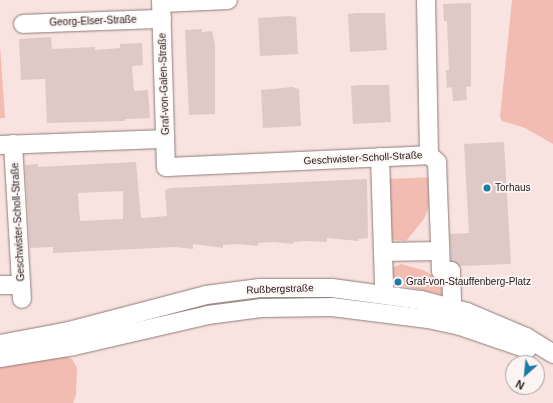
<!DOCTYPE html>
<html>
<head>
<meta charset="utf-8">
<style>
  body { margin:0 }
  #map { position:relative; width:553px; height:403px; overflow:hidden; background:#f8e3e0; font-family:Helvetica,sans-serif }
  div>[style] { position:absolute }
  .green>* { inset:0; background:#f3bcb3 }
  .building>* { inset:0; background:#dec9c6 }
  .roads { filter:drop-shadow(0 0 1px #8e7b78) drop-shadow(0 0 1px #8e7b78) }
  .minor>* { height:18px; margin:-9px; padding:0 9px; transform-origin:9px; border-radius:9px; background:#fff }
  .dots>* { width:11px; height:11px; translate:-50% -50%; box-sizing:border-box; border:2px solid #fcf4f2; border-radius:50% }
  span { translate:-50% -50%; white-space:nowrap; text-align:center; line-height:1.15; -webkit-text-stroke:3.5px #fcf4f2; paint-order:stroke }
  .street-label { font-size:10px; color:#28201f }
  .poi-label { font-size:10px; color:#28201f }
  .left { translate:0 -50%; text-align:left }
  .north { position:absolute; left:505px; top:355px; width:40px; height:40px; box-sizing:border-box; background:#fcf4f2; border:1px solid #a79f9e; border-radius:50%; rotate:207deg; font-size:11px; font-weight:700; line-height:16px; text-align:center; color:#28201f }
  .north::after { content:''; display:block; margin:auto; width:14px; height:18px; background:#1c7ba8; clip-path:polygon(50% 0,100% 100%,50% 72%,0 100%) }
</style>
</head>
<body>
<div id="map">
  <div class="green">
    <i style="clip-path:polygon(512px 0,553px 0,553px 144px,525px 128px,502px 121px,500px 117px)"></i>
    <i style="clip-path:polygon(0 45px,5px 118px,0 118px)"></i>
    <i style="clip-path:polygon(433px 177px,430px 204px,424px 219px,406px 241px,393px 240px,389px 236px,387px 179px)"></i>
    <i style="clip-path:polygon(401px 264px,423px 270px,446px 282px,445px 295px,403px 286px,404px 281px,389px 279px,394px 267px)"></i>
    <i style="clip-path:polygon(62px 354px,72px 359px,77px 368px,76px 395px,73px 403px,0 403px,0 363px)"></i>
  </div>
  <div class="building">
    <i style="clip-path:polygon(471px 3px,471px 86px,466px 87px,467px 100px,453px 101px,452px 87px,447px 88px,446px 70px,449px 70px,447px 21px,444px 21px,443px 4px)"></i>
    <i style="clip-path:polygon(357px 13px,385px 13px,387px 50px,350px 52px,348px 14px)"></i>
    <i style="clip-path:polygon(289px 16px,296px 17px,298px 54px,260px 56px,258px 18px)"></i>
    <i style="clip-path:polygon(202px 29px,202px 32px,212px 31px,215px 45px,215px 114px,189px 115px,185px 30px)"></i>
    <i style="clip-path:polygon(51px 37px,52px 49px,95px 47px,95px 50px,120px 48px,120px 44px,142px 43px,143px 65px,132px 66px,134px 91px,148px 90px,150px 118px,125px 119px,125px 121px,47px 123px,45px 79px,21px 80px,19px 39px)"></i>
    <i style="clip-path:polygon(361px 85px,389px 85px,391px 122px,353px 124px,351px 86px)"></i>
    <i style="clip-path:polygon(292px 87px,299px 89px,301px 126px,263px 128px,261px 90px)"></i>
    <i style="clip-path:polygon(504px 142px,511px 264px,460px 266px,451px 261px,450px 234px,469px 233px,464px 144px)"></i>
    <i style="clip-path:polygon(evenodd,136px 162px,141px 218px,167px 216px,165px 190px,171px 188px,367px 179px,368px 238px,358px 239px,358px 241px,327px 238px,327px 242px,306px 241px,293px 242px,293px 244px,274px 242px,258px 243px,258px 246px,238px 244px,223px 245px,223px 248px,193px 244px,193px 249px,175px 247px,53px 253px,53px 247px,30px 248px,25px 165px,38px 164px,38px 167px,136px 162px,123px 191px,123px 219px,80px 221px,78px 193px,123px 191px)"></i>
  </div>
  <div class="roads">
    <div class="minor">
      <i style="left:161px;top:0;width:167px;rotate:88.3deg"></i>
      <i style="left:166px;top:167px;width:263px;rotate:-2.6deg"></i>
      <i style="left:429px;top:155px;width:155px;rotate:-91.1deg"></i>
      <i style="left:162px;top:3px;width:66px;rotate:-2.6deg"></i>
      <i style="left:23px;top:24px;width:139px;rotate:-2.1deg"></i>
      <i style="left:13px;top:144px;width:155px;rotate:86.7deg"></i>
      <i style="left:0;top:145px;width:165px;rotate:-2.1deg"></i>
      <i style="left:429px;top:155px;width:11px;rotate:41deg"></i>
      <i style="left:437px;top:162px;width:109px;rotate:87.9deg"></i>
      <i style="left:441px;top:271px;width:10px"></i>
      <i style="left:451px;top:271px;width:29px;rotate:88deg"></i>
      <i style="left:380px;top:157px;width:130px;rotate:88.2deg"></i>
      <i style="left:383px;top:252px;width:57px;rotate:-1deg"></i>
      <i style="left:0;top:285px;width:21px"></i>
      <i style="left:0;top:344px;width:70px;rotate:-10.7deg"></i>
      <i style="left:69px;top:331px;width:142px;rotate:-14.7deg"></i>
      <i style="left:206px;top:295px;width:54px;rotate:-7.4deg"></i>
      <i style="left:260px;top:288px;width:72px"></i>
      <i style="left:332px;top:288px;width:90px;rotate:7.7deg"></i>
      <i style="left:421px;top:300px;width:48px;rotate:14.6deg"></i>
      <i style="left:467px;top:312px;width:64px;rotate:23deg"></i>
      <i style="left:526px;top:337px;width:32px;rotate:32deg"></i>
      <i style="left:0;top:358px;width:75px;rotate:-9.2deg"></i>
      <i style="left:74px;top:346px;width:138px;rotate:-13deg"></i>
      <i style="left:208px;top:315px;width:53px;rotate:-7.5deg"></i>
      <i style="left:261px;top:308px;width:71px;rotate:-0.8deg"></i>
      <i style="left:332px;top:307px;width:97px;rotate:7.1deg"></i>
      <i style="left:428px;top:319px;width:33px;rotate:12deg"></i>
      <i style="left:460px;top:326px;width:71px;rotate:18.9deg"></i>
    </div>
  </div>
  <div class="dots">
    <i style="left:487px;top:188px;background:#1c7ba8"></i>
    <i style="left:398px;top:282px;background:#1c7ba8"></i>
  </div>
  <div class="street-label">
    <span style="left:93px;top:21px;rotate:-2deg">Georg-Elser-Straße</span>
    <span style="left:164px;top:84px;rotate:-92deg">Graf-von-Galen-Straße</span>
    <span style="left:363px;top:158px;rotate:-3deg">Geschwister-Scholl-Straße</span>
    <span style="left:18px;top:222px;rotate:-93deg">Geschwister-Scholl-Straße</span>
    <span style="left:280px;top:289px;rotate:-2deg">Rußbergstraße</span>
  </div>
  <div class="poi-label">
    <span class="left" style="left:495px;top:188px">Torhaus</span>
    <span class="left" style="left:406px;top:282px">Graf-von-Stauffenberg-Platz</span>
  </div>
  <div class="north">N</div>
</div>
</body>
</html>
